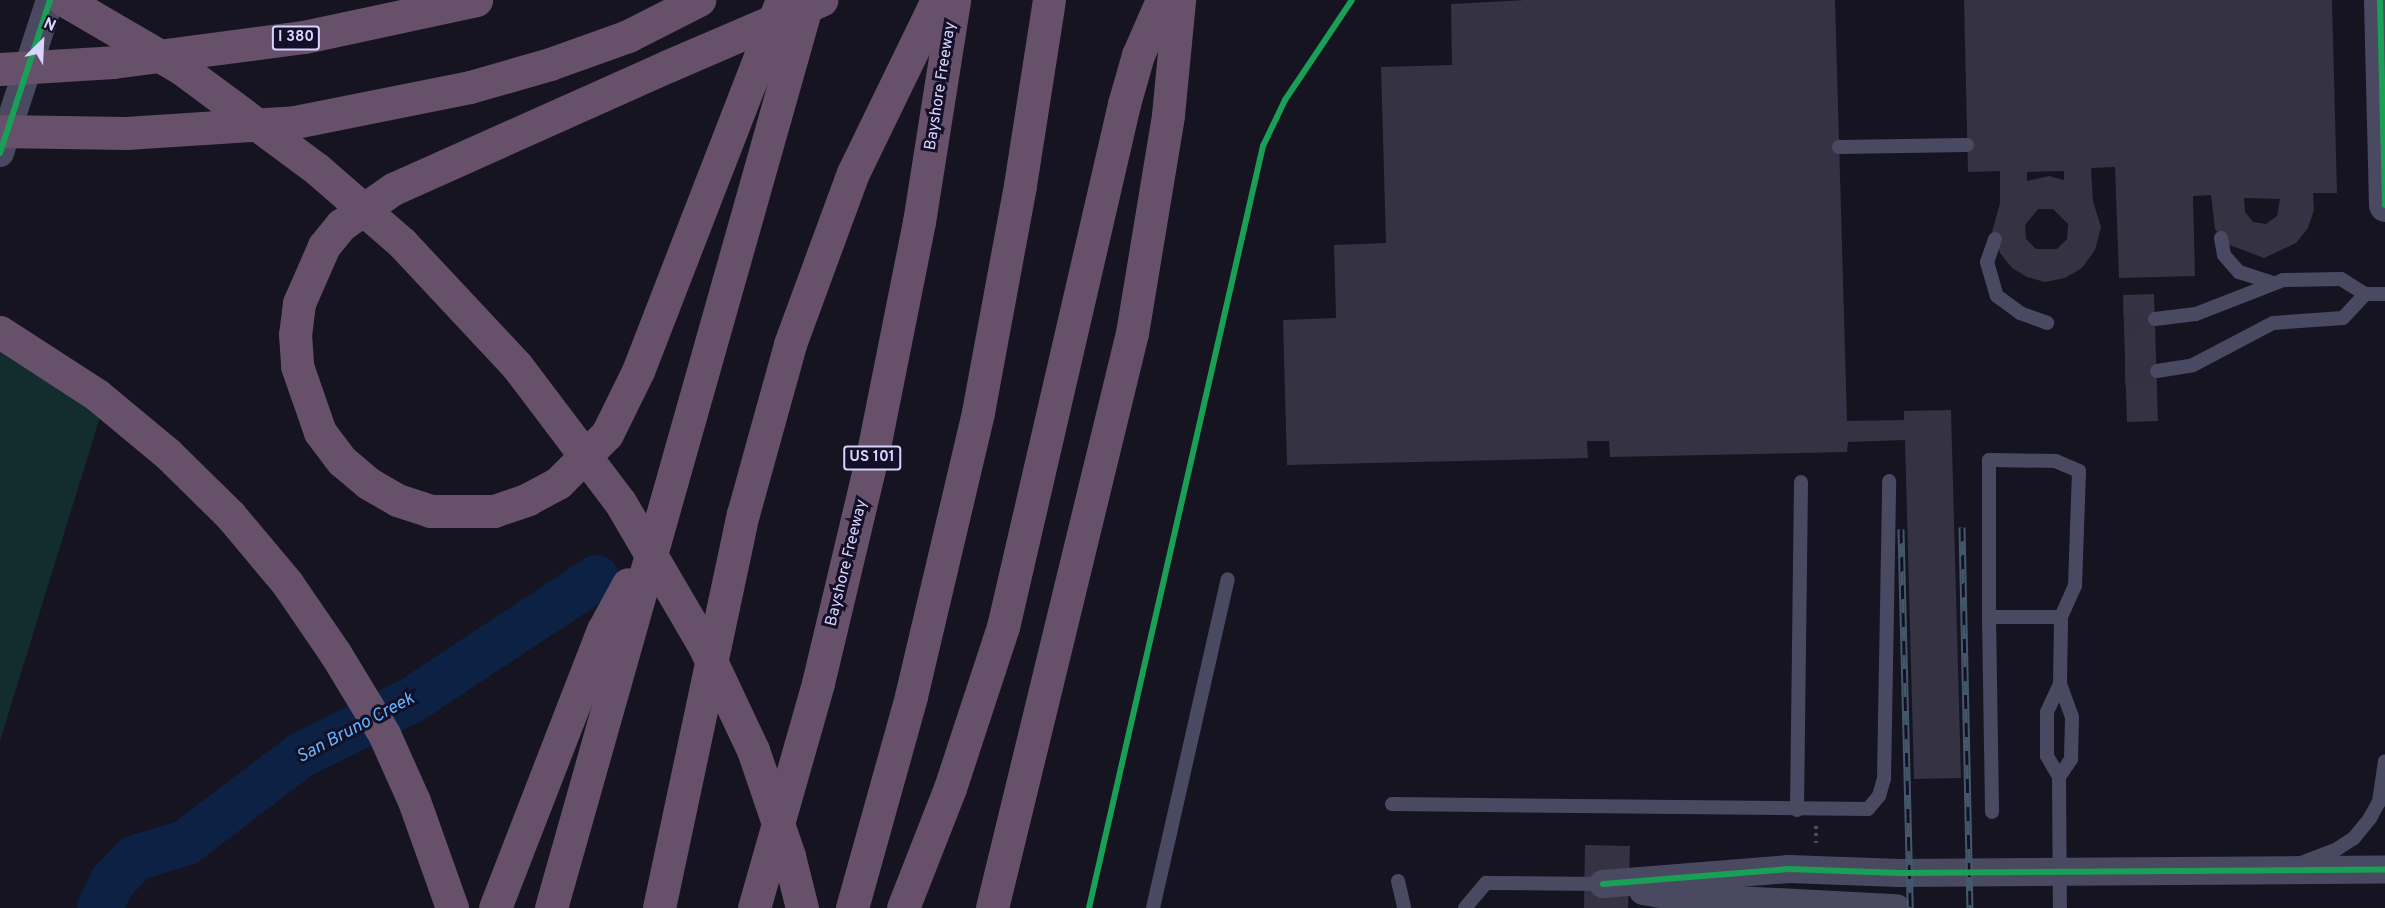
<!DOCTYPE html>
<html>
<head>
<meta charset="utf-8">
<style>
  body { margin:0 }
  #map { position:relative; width:2385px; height:908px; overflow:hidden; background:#161421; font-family:Overpass,sans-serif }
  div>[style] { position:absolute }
  .green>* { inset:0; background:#132c2d }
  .river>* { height:46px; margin:-23px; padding:0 23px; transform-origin:23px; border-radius:23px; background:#0d2144 }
  .building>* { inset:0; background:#343243 }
  .minor-tunnel>* { height:28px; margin-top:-14px; transform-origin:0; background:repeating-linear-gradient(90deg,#333142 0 28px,transparent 0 42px) }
  .path>* { height:4px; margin-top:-2px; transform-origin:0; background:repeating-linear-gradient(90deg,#44505f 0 3px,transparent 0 7.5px) }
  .service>* { height:14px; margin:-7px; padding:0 7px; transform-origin:7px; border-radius:7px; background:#4a4962 }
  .minor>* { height:28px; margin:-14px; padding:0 14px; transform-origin:14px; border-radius:14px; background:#4a4962 }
  .tertiary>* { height:33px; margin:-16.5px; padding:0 16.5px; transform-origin:16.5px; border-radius:16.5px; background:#4a4962 }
  .motorway>* { height:33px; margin:-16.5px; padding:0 16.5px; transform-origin:16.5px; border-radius:16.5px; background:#67516a }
  .rail>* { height:7px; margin-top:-3.5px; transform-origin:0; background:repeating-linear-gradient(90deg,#130f26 0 14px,#43596b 0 28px); box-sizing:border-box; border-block:2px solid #43596b }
  .motorway-bridge>* { height:33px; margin:-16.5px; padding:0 16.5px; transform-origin:16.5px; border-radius:16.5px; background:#67516a }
  .cycleway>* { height:6px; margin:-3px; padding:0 3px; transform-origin:3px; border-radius:3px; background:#1a9f57 }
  span { translate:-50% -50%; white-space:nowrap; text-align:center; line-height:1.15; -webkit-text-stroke:6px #130f26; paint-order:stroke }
  .shield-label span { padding:2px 4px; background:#130f26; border:2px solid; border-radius:4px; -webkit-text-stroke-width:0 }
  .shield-label { font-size:15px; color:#d9d4ff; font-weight:700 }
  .street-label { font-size:16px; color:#d9d4ff }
  .water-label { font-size:18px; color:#62b6ff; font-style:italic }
  .north { position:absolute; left:12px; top:12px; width:60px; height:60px; -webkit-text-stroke:4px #130f26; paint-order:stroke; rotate:24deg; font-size:16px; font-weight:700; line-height:24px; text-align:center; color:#d9d4ff }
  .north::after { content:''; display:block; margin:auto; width:21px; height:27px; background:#d9d4ff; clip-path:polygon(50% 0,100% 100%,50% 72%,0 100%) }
</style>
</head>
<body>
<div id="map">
  <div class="green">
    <i style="clip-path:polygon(0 321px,105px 401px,0 741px)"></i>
  </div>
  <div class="river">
    <i style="left:100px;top:908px;width:29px;rotate:-65deg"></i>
    <i style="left:112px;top:882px;width:33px;rotate:-46deg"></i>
    <i style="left:135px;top:858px;width:52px;rotate:-16.7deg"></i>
    <i style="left:185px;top:843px;width:146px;rotate:-37.2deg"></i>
    <i style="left:301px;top:755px;width:124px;rotate:-26.4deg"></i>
    <i style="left:412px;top:700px;width:221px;rotate:-33.5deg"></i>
  </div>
  <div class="building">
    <i style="clip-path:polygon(1525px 0,1835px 0,1847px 421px,1904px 420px,1904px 411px,1951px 410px,1961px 778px,1914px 779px,1905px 440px,1848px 442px,1847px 452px,1610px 457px,1609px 441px,1587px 441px,1588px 458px,1287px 465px,1283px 320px,1336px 318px,1334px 245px,1386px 243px,1381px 67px,1452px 65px,1451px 4px)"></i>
    <i style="clip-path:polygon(evenodd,1964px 0,2332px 0,2337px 193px,2313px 193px,2314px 210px,2308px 228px,2296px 243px,2264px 258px,2227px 244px,2215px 229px,2211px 195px,2193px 196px,2195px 276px,2119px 278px,2115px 167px,2091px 168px,2093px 201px,2101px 227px,2095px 250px,2082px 268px,2065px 278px,2045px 282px,2027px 277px,2012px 268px,2000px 253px,1992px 232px,2000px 203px,2000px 171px,1968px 172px,1964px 0,2064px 171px,2064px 180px,2049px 176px,2027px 181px,2027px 172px,2064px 171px,1964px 0,2244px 198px,2280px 199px,2277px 216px,2266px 224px,2253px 222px,2245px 212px,2244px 198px,1964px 0,2038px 209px,2053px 209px,2068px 224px,2067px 239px,2057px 249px,2036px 249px,2026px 239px,2025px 225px,2038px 209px)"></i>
    <i style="clip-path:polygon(2154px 294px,2158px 421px,2127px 422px,2123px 295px)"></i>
    <i style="clip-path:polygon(1585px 845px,1630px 846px,1628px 908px,1584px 908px)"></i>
  </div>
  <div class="minor-tunnel">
    <i style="left:2124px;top:321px;width:31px;rotate:-4deg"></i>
    <i style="left:2125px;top:372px;width:32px;rotate:-2deg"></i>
  </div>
  <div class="path">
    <i style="left:1816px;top:826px;width:17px;rotate:90deg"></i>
  </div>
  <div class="service">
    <i style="left:1839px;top:147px;width:128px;rotate:-0.9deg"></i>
    <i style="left:2221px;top:238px;width:17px;rotate:80deg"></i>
    <i style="left:2224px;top:255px;width:23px;rotate:49deg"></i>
    <i style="left:2239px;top:272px;width:33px;rotate:18deg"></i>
    <i style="left:1995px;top:239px;width:24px;rotate:109deg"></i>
    <i style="left:1987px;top:262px;width:35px;rotate:74deg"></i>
    <i style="left:1997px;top:296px;width:29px;rotate:36deg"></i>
    <i style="left:2020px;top:313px;width:29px;rotate:20deg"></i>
    <i style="left:2155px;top:319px;width:41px;rotate:-7deg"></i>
    <i style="left:2196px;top:314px;width:93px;rotate:-21.3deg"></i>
    <i style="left:2283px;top:280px;width:58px;rotate:-1deg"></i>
    <i style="left:2341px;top:279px;width:28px;rotate:32deg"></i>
    <i style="left:2365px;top:294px;width:20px"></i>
    <i style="left:2157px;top:371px;width:36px;rotate:-9deg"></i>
    <i style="left:2193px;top:365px;width:90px;rotate:-27.7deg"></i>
    <i style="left:2273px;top:323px;width:70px;rotate:-4.1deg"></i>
    <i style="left:2343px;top:318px;width:33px;rotate:-47deg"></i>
    <i style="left:1989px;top:617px;width:195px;rotate:89.1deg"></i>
    <i style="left:2060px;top:684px;width:31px;rotate:115deg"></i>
    <i style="left:2047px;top:712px;width:44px;rotate:90deg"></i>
    <i style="left:2047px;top:756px;width:24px;rotate:60deg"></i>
    <i style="left:2059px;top:777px;width:131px;rotate:89.6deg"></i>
    <i style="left:2059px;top:777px;width:22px;rotate:-56deg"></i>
    <i style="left:2071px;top:759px;width:42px;rotate:-88.6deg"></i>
    <i style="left:2072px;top:717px;width:35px;rotate:-110deg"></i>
    <i style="left:2060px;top:684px;width:67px;rotate:-89.1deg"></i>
    <i style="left:2061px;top:617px;width:34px;rotate:-66deg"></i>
    <i style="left:2075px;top:586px;width:115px;rotate:-88deg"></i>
    <i style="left:2079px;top:471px;width:25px;rotate:-157deg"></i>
    <i style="left:2056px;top:461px;width:67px;rotate:-179.1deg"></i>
    <i style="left:1989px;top:460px;width:157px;rotate:90deg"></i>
    <i style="left:1989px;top:617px;width:72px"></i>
    <i style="left:1392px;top:804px;width:476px;rotate:0.6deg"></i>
    <i style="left:1868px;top:809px;width:17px;rotate:-50deg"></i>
    <i style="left:1879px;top:796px;width:18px;rotate:-74deg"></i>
    <i style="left:1884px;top:779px;width:298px;rotate:-89deg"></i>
    <i style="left:1797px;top:810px;width:328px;rotate:-89.3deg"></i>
    <i style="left:2301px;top:863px;width:39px;rotate:-21deg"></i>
    <i style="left:2337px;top:849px;width:20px;rotate:-33deg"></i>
    <i style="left:2354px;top:838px;width:26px;rotate:-51deg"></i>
    <i style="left:2370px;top:818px;width:18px;rotate:-61deg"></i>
    <i style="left:2379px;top:802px;width:41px;rotate:-81.7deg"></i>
    <i style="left:1398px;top:881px;width:28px;rotate:77deg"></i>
    <i style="left:1153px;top:908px;width:337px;rotate:-77.2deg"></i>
    <i style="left:1465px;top:908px;width:33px;rotate:-50deg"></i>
    <i style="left:1486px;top:883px;width:117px;rotate:0.5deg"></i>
  </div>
  <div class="minor">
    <i style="left:0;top:153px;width:161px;rotate:-71.9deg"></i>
    <i style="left:1603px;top:884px;width:186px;rotate:-4.6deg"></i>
    <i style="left:1788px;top:869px;width:112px;rotate:2deg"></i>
    <i style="left:1900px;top:873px;width:485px;rotate:-0.4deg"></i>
    <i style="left:1643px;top:891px;width:35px;rotate:10deg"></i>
    <i style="left:1677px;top:897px;width:220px;rotate:2.9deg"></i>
  </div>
  <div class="tertiary">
    <i style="left:2380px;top:0;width:205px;rotate:88.6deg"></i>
  </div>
  <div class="motorway">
    <i style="left:113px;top:62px;width:193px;rotate:-7.5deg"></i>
    <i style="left:304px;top:37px;width:176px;rotate:-12.1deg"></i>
    <i style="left:550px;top:64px;width:83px;rotate:-19.7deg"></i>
    <i style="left:628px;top:36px;width:80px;rotate:-26.9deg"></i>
    <i style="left:668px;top:66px;width:301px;rotate:155.9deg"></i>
    <i style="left:393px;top:189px;width:63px;rotate:145.3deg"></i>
    <i style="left:341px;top:225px;width:27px;rotate:129deg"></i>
    <i style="left:324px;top:246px;width:62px;rotate:113.7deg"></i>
    <i style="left:299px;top:303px;width:31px;rotate:97deg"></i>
    <i style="left:295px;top:334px;width:32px;rotate:86deg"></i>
    <i style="left:297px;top:366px;width:70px;rotate:70.8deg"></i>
    <i style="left:320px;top:432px;width:36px;rotate:53deg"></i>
    <i style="left:342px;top:461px;width:34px;rotate:40deg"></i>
    <i style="left:368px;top:483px;width:34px;rotate:30deg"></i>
    <i style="left:397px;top:500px;width:35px;rotate:18deg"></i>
    <i style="left:430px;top:511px;width:64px"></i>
    <i style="left:494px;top:511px;width:36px;rotate:-19deg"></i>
    <i style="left:528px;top:499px;width:34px;rotate:-28deg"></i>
    <i style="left:558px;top:483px;width:69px;rotate:-45deg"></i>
    <i style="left:607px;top:434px;width:70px;rotate:-63.8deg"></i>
    <i style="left:638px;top:371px;width:398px;rotate:-68.8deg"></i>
    <i style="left:0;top:332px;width:116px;rotate:33deg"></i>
    <i style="left:97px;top:395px;width:92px;rotate:39.7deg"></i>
    <i style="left:168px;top:454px;width:87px;rotate:44.5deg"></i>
    <i style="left:230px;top:515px;width:89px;rotate:50deg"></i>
    <i style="left:287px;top:583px;width:85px;rotate:55.6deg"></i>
    <i style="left:335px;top:653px;width:95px;rotate:58.8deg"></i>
    <i style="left:384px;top:734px;width:73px;rotate:65.9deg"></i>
    <i style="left:414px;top:801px;width:114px;rotate:70.4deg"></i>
    <i style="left:495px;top:908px;width:298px;rotate:-68.8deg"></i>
    <i style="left:603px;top:630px;width:52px;rotate:-61.5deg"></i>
    <i style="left:551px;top:908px;width:944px;rotate:-74.2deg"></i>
    <i style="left:659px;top:908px;width:403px;rotate:-78deg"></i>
    <i style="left:743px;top:514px;width:176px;rotate:-74.5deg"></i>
    <i style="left:790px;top:344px;width:182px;rotate:-69.8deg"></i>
    <i style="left:853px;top:173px;width:192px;rotate:-64.1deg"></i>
    <i style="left:754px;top:908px;width:234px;rotate:-74.1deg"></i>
    <i style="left:818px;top:683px;width:237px;rotate:-76.6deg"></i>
    <i style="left:873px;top:452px;width:235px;rotate:-78.7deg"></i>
    <i style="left:919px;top:222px;width:225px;rotate:-81deg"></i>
    <i style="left:852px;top:908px;width:220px;rotate:-74.4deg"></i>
    <i style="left:911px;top:696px;width:292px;rotate:-76.7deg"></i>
    <i style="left:978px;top:412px;width:231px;rotate:-79.5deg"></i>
    <i style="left:1020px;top:185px;width:187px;rotate:-81.1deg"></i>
    <i style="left:903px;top:908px;width:129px;rotate:-68.6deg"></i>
    <i style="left:950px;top:788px;width:169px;rotate:-71.8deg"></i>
    <i style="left:1003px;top:627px;width:537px;rotate:-76.97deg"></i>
    <i style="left:1124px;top:104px;width:51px;rotate:-74.1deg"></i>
    <i style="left:1138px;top:55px;width:60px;rotate:-66.4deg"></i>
    <i style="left:992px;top:908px;width:592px;rotate:-76.32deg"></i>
    <i style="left:1132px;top:333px;width:221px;rotate:-80.6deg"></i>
    <i style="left:1168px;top:115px;width:116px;rotate:-84.5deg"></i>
  </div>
  <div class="rail">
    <i style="left:1962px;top:527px;width:381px;rotate:88.8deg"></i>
    <i style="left:1901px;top:529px;width:379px;rotate:88.6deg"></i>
  </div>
  <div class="motorway-bridge">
    <i style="left:64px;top:0;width:137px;rotate:30.3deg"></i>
    <i style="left:182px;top:69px;width:168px;rotate:36.5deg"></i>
    <i style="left:317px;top:169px;width:113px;rotate:41deg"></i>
    <i style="left:402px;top:243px;width:168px;rotate:46.9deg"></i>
    <i style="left:517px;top:366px;width:171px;rotate:52.9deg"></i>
    <i style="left:620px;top:502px;width:167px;rotate:59.7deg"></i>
    <i style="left:704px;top:646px;width:115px;rotate:64.8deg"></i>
    <i style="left:753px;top:750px;width:112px;rotate:71.2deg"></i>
    <i style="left:789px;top:856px;width:54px;rotate:76deg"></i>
    <i style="left:668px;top:66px;width:167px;rotate:-23.3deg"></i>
    <i style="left:0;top:69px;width:113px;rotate:-3.5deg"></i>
    <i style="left:0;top:131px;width:126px;rotate:0.9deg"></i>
    <i style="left:126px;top:133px;width:169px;rotate:-3.7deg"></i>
    <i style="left:295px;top:122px;width:178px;rotate:-11.3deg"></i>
    <i style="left:470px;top:87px;width:83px;rotate:-16deg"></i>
  </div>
  <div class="cycleway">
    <i style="left:2380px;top:0;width:205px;rotate:88.6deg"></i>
    <i style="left:0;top:153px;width:161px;rotate:-71.9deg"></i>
    <i style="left:1603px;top:884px;width:186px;rotate:-4.6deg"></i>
    <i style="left:1788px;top:869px;width:112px;rotate:2deg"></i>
    <i style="left:1900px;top:873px;width:485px;rotate:-0.4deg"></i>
    <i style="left:1089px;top:908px;width:782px;rotate:-77.14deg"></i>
    <i style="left:1263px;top:146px;width:51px;rotate:-64.4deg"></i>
    <i style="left:1285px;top:100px;width:120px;rotate:-56.2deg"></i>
  </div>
  <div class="shield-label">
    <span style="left:296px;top:38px">I 380</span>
    <span style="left:872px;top:458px">US 101</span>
  </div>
  <div class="street-label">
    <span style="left:941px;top:86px;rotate:-81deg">Bayshore Freeway</span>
    <span style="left:847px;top:563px;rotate:-76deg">Bayshore Freeway</span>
  </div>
  <div class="water-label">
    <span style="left:356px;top:729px;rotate:-28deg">San Bruno Creek</span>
  </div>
  <div class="north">N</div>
</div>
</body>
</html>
